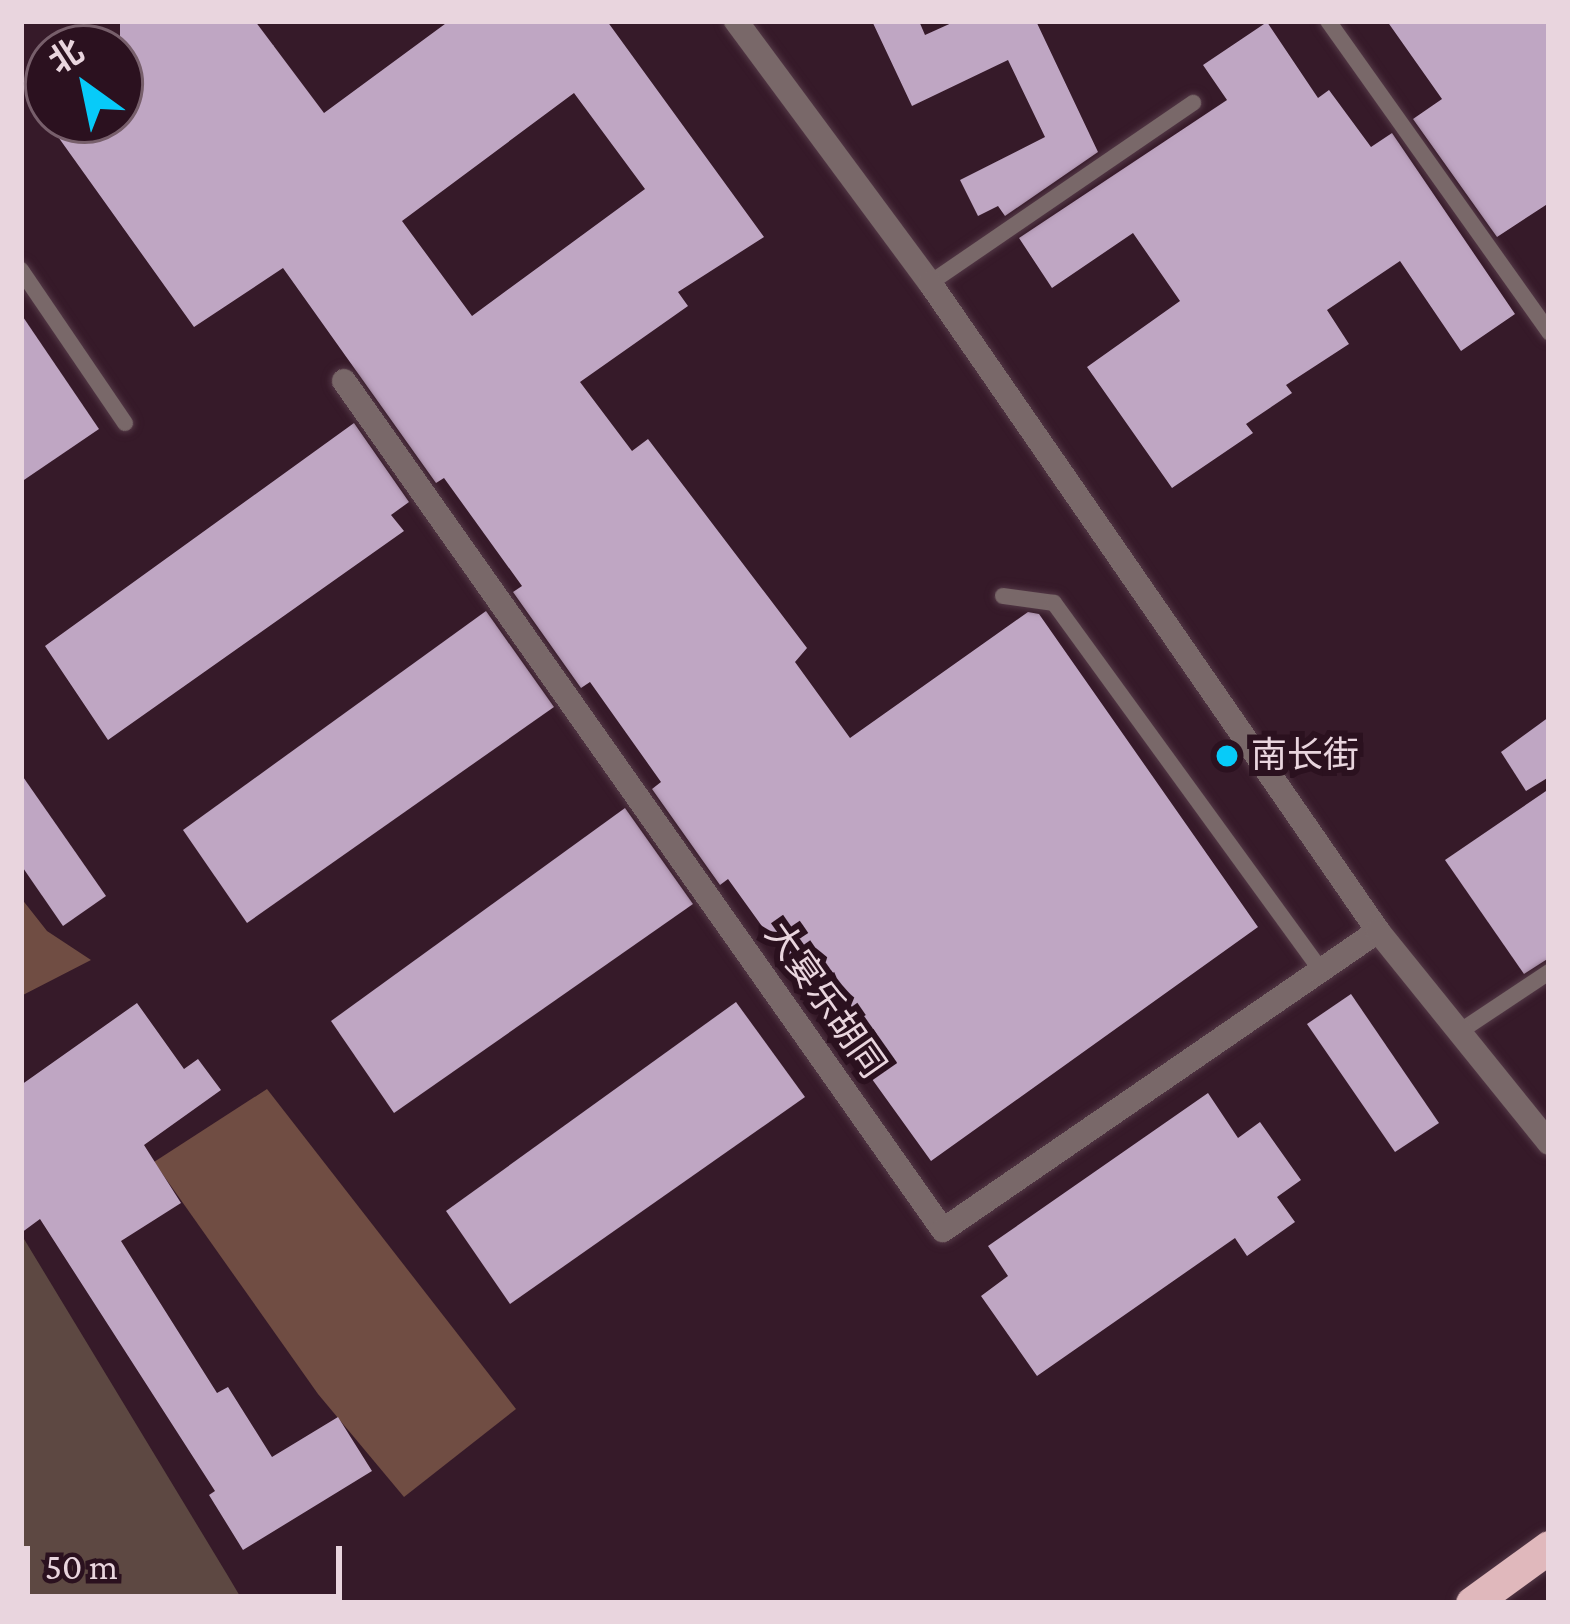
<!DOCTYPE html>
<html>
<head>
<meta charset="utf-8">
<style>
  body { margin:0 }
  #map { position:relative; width:1570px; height:1624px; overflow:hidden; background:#361a29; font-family:"Crimson Pro","Noto Sans SC",serif }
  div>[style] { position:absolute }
  .green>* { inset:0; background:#5d4842 }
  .forest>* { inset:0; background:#704d43 }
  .building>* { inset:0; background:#bfa6c3 }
  .roads { filter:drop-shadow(0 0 3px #533846) drop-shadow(0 0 3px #533846) }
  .service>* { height:16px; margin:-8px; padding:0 8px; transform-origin:8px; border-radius:8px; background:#796869 }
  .minor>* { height:24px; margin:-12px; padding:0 12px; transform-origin:12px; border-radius:12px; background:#796869 }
  .tertiary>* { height:24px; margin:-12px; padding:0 12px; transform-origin:12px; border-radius:12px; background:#796869 }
  .trunk>* { height:33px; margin:-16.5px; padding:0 16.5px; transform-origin:16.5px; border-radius:16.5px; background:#e0b8bc }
  .dots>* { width:33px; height:33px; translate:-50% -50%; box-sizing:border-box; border:6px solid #2b111f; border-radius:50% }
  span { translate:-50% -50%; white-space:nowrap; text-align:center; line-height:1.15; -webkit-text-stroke:12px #2b111f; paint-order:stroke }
  .poi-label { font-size:36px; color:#e9d5de }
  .left { translate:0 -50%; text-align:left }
  .street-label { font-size:36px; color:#e9d5de }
  .frame { position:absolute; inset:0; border:24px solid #e9d5de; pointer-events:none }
  .north { position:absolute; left:24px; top:24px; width:120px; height:120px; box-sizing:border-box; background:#2b111f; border:3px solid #775f6b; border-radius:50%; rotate:327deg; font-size:33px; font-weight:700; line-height:48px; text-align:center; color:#e9d5de }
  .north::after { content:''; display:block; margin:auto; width:42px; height:54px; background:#07cbf9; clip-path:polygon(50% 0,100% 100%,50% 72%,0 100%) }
  .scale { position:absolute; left:24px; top:1546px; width:318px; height:54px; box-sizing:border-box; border:6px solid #e9d5de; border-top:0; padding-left:15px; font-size:36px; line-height:42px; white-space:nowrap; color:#e9d5de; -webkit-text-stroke:9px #2b111f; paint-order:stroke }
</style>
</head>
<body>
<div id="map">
  <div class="green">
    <i style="clip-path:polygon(21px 1234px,228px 1576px,244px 1603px,21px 1603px)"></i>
  </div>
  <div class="forest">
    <i style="clip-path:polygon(21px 898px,47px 931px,91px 960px,21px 996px)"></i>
    <i style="clip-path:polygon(267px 1089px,516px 1409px,404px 1497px,318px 1394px,154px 1162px)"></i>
  </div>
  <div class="building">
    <i style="clip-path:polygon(evenodd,120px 21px,255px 21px,324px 113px,449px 21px,607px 21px,764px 237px,678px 292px,688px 306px,580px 382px,632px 451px,648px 439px,807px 648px,795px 662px,850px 738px,1028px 612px,1039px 614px,1258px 927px,931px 1161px,728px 879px,720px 885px,652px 789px,661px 782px,590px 682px,581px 688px,513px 592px,522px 586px,444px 478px,436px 483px,283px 268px,194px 327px,46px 120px,120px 120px,120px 21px,574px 93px,645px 189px,472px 316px,402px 221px,574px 93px)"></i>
    <i style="clip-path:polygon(872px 21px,919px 21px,925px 35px,956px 21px,1036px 21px,1098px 152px,1005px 216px,998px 206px,978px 216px,960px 180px,1045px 137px,1008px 60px,912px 106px)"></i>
    <i style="clip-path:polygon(1387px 21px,1549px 21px,1549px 203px,1497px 237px,1413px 119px,1442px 99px)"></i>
    <i style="clip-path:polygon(1267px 22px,1318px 98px,1329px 90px,1371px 147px,1392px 133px,1515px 314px,1461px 351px,1400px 261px,1327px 310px,1349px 344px,1286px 385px,1292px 393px,1246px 424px,1253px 433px,1172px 488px,1087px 367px,1180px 301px,1133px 233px,1052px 288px,1019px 238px,1227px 100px,1203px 65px)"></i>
    <i style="clip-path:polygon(21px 314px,99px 429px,21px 482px)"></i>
    <i style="clip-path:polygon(354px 423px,409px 502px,391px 515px,404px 531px,108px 740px,45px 646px)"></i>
    <i style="clip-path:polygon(486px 611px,554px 707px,247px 923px,183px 830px)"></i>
    <i style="clip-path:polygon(1549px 717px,1549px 777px,1526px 791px,1501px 752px)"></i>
    <i style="clip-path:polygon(21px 774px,106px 896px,63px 926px,21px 865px)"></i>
    <i style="clip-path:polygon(1549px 789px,1549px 958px,1524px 974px,1445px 860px)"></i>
    <i style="clip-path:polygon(625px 808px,693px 904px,394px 1113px,331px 1021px)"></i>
    <i style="clip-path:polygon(1351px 994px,1439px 1123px,1395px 1152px,1307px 1024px)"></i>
    <i style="clip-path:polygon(736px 1002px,805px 1097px,510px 1304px,446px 1211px)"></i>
    <i style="clip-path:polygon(137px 1003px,184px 1069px,198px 1059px,221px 1090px,144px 1145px,181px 1203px,121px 1241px,217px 1393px,228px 1387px,272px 1457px,338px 1417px,372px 1471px,243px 1550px,209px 1495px,215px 1491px,40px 1219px,21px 1233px,21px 1085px)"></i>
    <i style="clip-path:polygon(1208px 1093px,1238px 1138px,1260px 1122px,1301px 1180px,1277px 1197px,1295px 1222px,1247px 1256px,1235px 1238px,1037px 1376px,981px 1296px,1008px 1276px,988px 1246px)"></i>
  </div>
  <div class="roads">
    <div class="service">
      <i style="left:1328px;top:21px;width:382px;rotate:54.6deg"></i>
      <i style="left:21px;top:270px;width:185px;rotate:55.8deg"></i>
      <i style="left:930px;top:283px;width:319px;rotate:-34.4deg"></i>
      <i style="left:1003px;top:596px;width:51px;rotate:7.8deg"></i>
      <i style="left:1054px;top:603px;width:455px;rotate:54deg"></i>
      <i style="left:1462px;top:1030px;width:105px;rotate:-33.7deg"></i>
    </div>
    <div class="minor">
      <i style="left:344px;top:381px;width:1039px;rotate:54.8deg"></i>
      <i style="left:943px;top:1230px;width:528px;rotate:-34.5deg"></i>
    </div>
    <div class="tertiary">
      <i style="left:736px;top:21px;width:326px;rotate:53.5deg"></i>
      <i style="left:930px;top:283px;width:788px;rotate:55.34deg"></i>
      <i style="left:1378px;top:931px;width:272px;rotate:51.1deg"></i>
    </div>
    <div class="trunk">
      <i style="left:1472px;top:1603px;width:95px;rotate:-36deg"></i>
    </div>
  </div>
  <div class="dots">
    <i style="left:1227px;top:756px;background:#07cbf9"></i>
  </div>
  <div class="poi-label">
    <span class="left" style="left:1251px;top:756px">南长街</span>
  </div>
  <div class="street-label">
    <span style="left:825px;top:1000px;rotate:55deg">大宴乐胡同</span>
  </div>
  <div class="frame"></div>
  <div class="north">北</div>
  <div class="scale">50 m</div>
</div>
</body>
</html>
